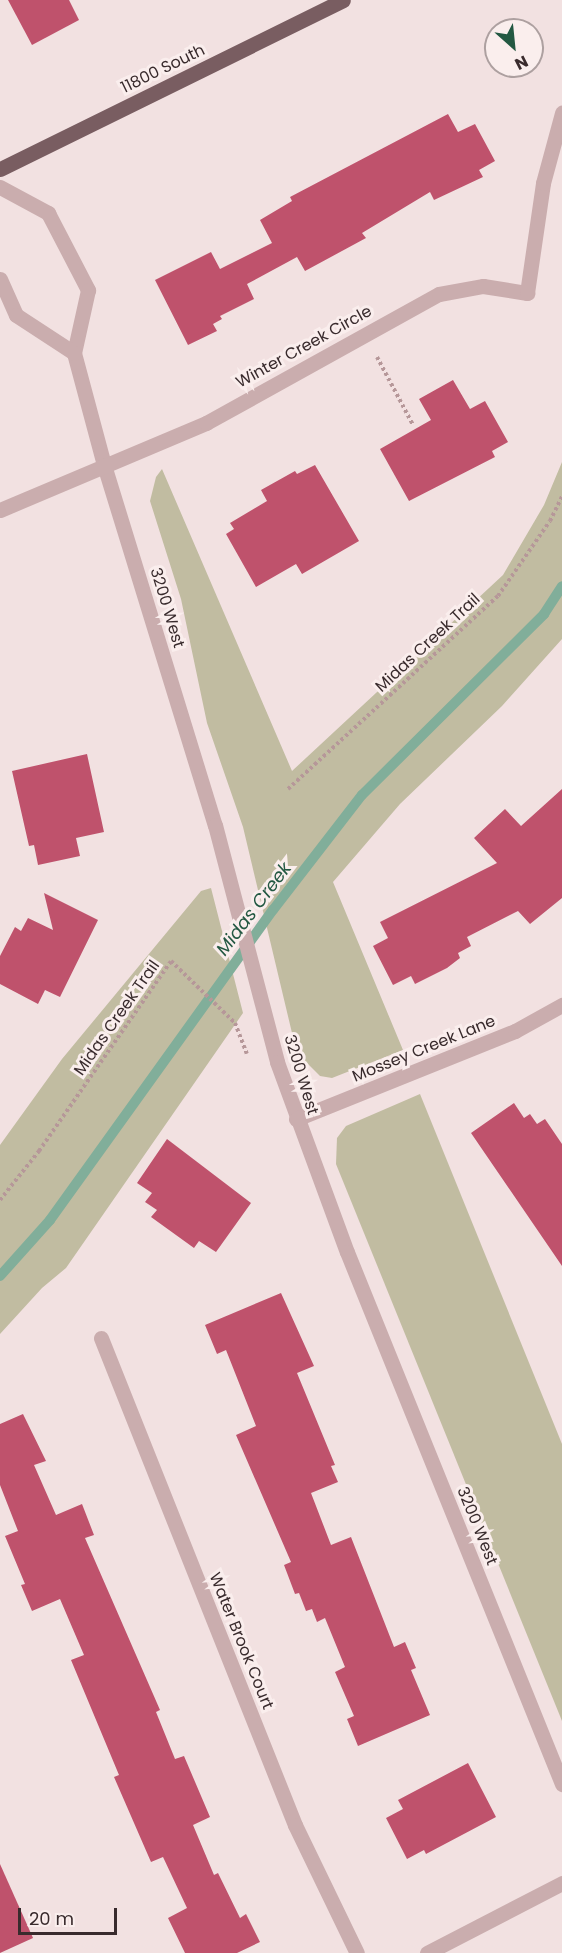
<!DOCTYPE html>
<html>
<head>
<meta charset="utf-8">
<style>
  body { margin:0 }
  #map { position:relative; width:562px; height:1953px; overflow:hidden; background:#f2e1e1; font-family:Poppins,sans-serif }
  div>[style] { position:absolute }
  .green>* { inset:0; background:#c1bca1 }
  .stream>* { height:10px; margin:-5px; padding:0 5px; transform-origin:5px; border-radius:5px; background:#81ae9a }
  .building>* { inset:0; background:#bf526c }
  .path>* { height:4px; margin-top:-2px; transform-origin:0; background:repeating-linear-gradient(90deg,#b69799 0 3px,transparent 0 6px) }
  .minor>* { height:15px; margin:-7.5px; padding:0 7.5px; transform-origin:7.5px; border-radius:7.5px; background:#caadae }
  .major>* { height:15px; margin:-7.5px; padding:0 7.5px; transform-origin:7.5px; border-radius:7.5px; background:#795d61 }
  span { translate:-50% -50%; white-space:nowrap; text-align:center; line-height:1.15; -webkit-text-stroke:6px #faeeed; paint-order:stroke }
  .street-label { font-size:16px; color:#392b2d }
  .water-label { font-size:18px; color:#235842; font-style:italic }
  .north { position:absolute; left:484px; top:18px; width:60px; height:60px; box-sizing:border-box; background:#faeeed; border:2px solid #ada0a0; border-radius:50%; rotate:153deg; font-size:16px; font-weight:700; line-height:24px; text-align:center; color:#392b2d }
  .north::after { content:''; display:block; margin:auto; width:21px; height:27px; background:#235842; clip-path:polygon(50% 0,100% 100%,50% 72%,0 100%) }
  .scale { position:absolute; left:18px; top:1908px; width:99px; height:27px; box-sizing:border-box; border:3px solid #392b2d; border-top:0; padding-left:8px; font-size:18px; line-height:21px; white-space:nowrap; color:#392b2d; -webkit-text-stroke:4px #faeeed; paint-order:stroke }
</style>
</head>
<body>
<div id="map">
  <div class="green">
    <i style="clip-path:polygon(562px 462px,562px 639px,502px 706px,400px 804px,333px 882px,403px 1050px,332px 1078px,320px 1076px,302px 1058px,292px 1033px,243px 827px,207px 723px,181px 599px,150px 501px,156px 477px,162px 469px,292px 771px,503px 575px,544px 505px)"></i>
    <i style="clip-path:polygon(211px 888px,243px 1013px,66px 1268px,42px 1288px,0 1334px,0 1145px,62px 1059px,201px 891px)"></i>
    <i style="clip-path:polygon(420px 1094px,562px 1444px,562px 1721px,336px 1164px,337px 1138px,346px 1126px)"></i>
  </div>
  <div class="stream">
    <i style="left:0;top:1276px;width:75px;rotate:-48.2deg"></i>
    <i style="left:50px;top:1220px;width:382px;rotate:-54.3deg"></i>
    <i style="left:273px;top:910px;width:145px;rotate:-52.3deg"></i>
    <i style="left:362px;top:795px;width:257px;rotate:-44.8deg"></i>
    <i style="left:544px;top:614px;width:33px;rotate:-57deg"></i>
  </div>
  <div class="building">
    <i style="clip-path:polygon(8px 0,69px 0,79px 20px,32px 45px)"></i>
    <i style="clip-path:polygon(448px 114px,458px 132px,475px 124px,495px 161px,479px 170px,483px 177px,434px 200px,430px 192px,362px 233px,366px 238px,305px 271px,297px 257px,247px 284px,254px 299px,220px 316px,222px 319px,213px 324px,217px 331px,188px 345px,155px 280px,211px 252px,220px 269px,272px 243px,260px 220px,292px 201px,290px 197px)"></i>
    <i style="clip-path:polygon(453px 380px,470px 409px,485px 401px,508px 442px,492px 451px,495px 457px,409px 501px,380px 449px,431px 420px,419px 399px)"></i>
    <i style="clip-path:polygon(315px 465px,359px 541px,302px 574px,296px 564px,256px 587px,226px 534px,234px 529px,230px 523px,267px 501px,261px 490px,295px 471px,297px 474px)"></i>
    <i style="clip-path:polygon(87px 754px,104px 832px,76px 838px,80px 856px,38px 865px,34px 845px,29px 846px,12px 771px)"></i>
    <i style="clip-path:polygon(562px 789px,562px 898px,530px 924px,518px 911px,467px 937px,471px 946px,458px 953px,460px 958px,447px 968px,415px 984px,411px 976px,393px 985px,373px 946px,388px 938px,380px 922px,497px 863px,474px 838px,505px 809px,521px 826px)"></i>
    <i style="clip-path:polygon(44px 893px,98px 920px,60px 997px,45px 990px,38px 1004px,0 984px,0 956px,15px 927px,21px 931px,28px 918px,53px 930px)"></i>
    <i style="clip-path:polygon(514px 1103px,524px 1118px,530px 1114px,537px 1124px,545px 1119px,562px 1144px,562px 1266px,471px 1133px)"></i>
    <i style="clip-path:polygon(167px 1139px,251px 1203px,216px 1252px,199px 1241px,194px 1248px,151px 1217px,157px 1210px,145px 1202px,152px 1193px,137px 1183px)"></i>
    <i style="clip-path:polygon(281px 1293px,314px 1366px,297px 1373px,335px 1465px,331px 1466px,338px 1482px,311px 1493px,331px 1545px,351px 1537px,394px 1647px,405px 1642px,416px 1668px,411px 1670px,430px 1715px,358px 1746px,347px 1719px,354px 1716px,335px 1672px,345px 1667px,325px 1618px,317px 1622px,312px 1609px,306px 1611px,299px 1593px,295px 1594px,284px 1565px,291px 1562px,236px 1435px,256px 1426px,226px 1350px,217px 1354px,205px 1325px)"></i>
    <i style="clip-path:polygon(23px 1414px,46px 1461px,34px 1465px,56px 1515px,82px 1504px,94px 1535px,85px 1538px,160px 1710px,156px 1712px,175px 1759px,184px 1756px,210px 1817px,193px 1825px,214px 1875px,218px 1873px,240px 1918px,246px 1914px,260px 1942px,237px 1953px,185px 1953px,168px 1918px,187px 1908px,163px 1857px,151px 1862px,114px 1777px,119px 1775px,71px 1660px,84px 1655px,60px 1599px,32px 1611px,21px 1585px,25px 1584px,5px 1536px,18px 1531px,0 1485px,0 1424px)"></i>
    <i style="clip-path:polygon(468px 1763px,496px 1817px,426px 1854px,424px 1850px,407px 1859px,386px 1818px,403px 1809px,398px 1800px)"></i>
    <i style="clip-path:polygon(0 1864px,33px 1938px,0 1953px)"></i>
  </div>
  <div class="path">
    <i style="left:377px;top:357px;width:77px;rotate:62.1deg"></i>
    <i style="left:288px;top:789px;width:285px;rotate:-42.6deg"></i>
    <i style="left:498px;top:596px;width:91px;rotate:-55.3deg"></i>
    <i style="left:550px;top:521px;width:28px;rotate:-64deg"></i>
    <i style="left:0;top:1200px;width:63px;rotate:-51.5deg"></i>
    <i style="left:39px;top:1151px;width:231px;rotate:-55.2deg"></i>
    <i style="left:171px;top:961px;width:89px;rotate:44.1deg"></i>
    <i style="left:235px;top:1023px;width:33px;rotate:69deg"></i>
  </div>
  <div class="minor">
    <i style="left:0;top:187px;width:55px;rotate:28.4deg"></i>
    <i style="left:48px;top:213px;width:87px;rotate:62.5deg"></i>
    <i style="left:88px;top:290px;width:65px;rotate:102.5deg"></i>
    <i style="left:74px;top:353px;width:116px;rotate:75deg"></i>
    <i style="left:104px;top:465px;width:377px;rotate:72.9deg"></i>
    <i style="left:215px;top:825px;width:245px;rotate:75.3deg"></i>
    <i style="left:277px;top:1062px;width:202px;rotate:69.8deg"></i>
    <i style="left:347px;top:1252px;width:574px;rotate:67.99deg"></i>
    <i style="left:0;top:279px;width:39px;rotate:66deg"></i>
    <i style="left:16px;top:315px;width:69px;rotate:33.2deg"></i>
    <i style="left:0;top:510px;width:224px;rotate:-22.9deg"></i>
    <i style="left:206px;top:423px;width:266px;rotate:-29deg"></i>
    <i style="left:439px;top:294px;width:45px;rotate:-10.3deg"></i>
    <i style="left:483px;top:286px;width:45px;rotate:9deg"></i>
    <i style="left:527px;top:293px;width:111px;rotate:-81.7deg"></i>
    <i style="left:543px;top:183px;width:73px;rotate:-74.8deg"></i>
    <i style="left:296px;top:1119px;width:236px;rotate:-21.9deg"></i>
    <i style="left:515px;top:1031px;width:54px;rotate:-29deg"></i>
    <i style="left:101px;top:1338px;width:524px;rotate:68.28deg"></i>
    <i style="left:295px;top:1825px;width:142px;rotate:64.2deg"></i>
    <i style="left:427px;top:1953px;width:152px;rotate:-27.4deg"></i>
  </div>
  <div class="major">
    <i style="left:0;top:169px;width:382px;rotate:-26.2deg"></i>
  </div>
  <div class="street-label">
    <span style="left:163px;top:69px;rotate:-26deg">11800 South</span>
    <span style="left:304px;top:347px;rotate:-29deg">Winter Creek Circle</span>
    <span style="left:167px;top:608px;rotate:73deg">3200 West</span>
    <span style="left:428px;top:643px;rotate:-43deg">Midas Creek Trail</span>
    <span style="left:117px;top:1018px;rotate:-55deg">Midas Creek Trail</span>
    <span style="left:424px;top:1049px;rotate:-22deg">Mossey Creek Lane</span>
    <span style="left:301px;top:1075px;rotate:73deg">3200 West</span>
    <span style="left:477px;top:1526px;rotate:68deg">3200 West</span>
    <span style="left:241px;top:1641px;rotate:68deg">Water Brook Court</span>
  </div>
  <div class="water-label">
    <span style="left:254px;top:909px;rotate:-53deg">Midas Creek</span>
  </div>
  <div class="north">N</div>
  <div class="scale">20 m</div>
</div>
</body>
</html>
